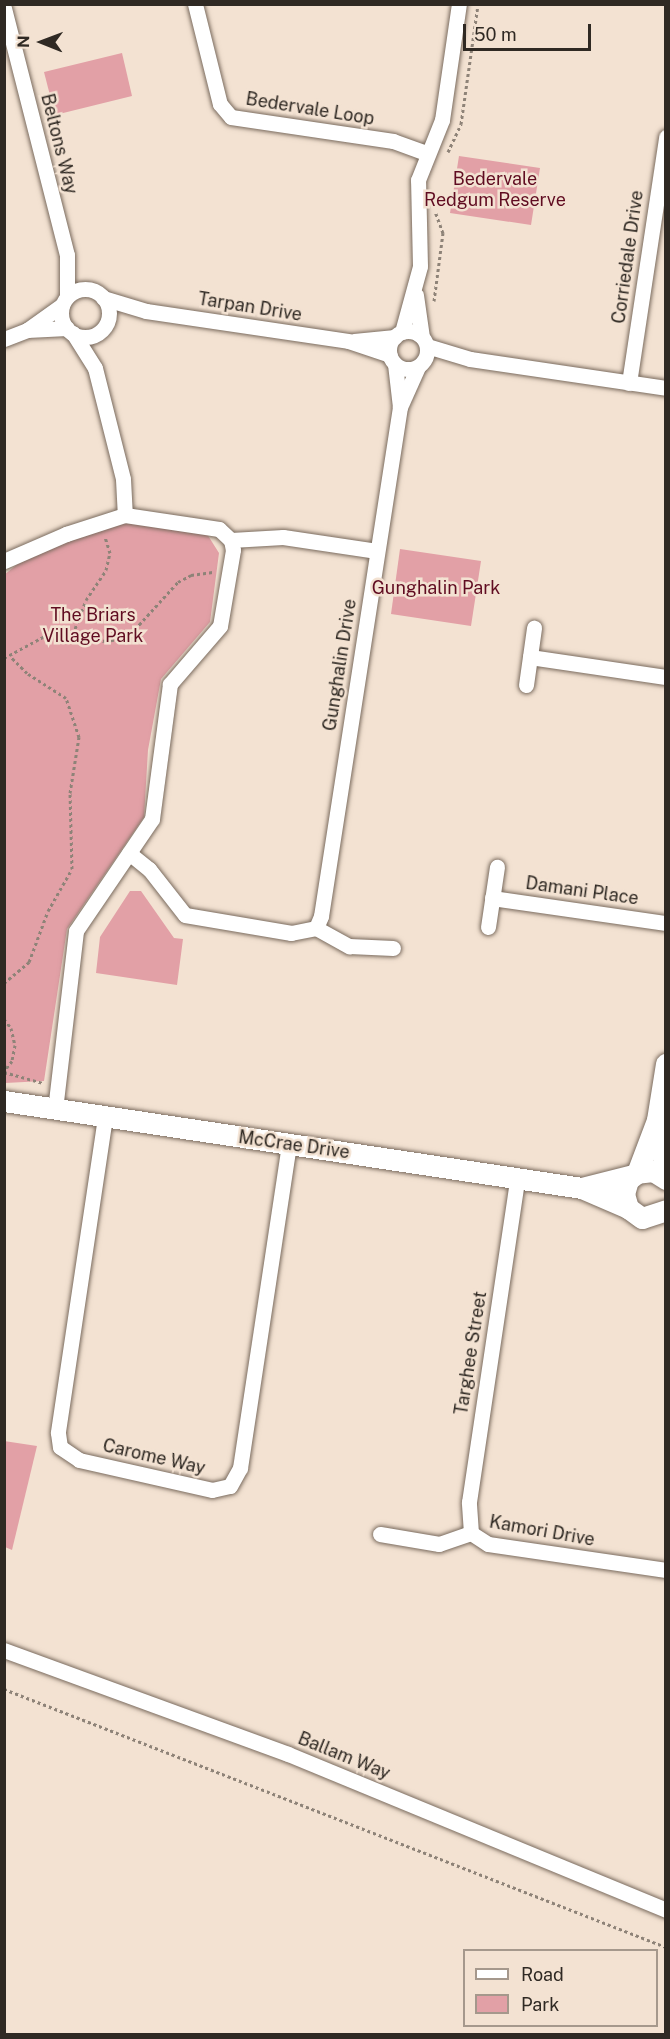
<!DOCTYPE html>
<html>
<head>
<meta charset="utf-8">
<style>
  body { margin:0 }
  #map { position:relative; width:670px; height:2039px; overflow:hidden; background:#f3e2d2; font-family:"Public Sans",sans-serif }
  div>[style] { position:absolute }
  .green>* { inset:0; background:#e2a0a6 }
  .path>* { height:3px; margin-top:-1.5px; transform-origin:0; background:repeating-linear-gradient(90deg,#8e8378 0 3px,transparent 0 6px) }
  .roads { filter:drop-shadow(0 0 2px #7a6b5e) drop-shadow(0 0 2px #7a6b5e) }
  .street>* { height:15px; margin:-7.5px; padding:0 7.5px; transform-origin:7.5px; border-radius:7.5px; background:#fff }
  .street>.ring { margin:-7.5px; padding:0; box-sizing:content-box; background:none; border:15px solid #fff; border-radius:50% }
  .secondary>* { height:21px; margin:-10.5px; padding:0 10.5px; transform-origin:10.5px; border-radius:10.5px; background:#fff }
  span { translate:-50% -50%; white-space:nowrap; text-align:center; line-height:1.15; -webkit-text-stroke:5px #f3e2d2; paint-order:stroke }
  .street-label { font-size:18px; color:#2f2923 }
  .park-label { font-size:18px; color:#600c21 }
  .frame { position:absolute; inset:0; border:6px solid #2f2923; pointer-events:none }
  .legend { position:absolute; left:463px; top:1949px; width:195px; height:78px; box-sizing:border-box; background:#f3e2d2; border:2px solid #a5988c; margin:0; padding:8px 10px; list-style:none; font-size:18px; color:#2f2923 }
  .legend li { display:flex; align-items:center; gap:12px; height:30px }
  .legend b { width:30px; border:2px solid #a5988c }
  .north { position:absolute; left:12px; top:12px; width:60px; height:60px; -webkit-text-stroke:4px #f3e2d2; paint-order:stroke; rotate:271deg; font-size:16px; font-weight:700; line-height:24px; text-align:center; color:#2f2923 }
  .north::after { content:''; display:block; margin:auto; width:21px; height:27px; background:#2f2923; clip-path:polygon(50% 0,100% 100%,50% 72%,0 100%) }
  .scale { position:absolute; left:463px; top:24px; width:128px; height:27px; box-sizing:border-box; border:3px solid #2f2923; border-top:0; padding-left:8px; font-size:18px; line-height:21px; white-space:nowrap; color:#2f2923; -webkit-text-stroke:4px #f3e2d2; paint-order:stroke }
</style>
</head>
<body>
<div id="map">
  <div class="green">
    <i style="clip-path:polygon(122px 53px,132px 96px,55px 115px,44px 72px)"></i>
    <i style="clip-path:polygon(459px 156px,540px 168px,531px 225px,450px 213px)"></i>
    <i style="clip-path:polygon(121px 522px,207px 534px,219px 553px,210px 622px,161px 679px,148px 750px,144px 817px,67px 929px,44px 1081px,5px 1083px,4px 575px,24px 559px)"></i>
    <i style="clip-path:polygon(400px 549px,481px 561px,471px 626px,391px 614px)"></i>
    <i style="clip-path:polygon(130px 891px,141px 891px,174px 938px,183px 939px,177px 985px,96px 973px,100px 937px)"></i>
    <i style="clip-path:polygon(4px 1441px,37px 1446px,12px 1550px,5px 1547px)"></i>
  </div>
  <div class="path">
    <i style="left:448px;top:152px;width:31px;rotate:-65deg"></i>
    <i style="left:461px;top:124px;width:121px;rotate:-81.9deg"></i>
    <i style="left:434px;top:301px;width:69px;rotate:-82.5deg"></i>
    <i style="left:443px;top:233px;width:23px;rotate:-110deg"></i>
    <i style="left:73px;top:634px;width:36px;rotate:-69deg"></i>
    <i style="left:86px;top:600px;width:36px;rotate:-56deg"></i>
    <i style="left:106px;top:570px;width:17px;rotate:-77deg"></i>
    <i style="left:110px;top:553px;width:17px;rotate:-107deg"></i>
    <i style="left:4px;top:658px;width:59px;rotate:-28.3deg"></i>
    <i style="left:56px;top:630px;width:50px;rotate:12.7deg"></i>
    <i style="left:105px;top:641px;width:22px;rotate:-8deg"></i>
    <i style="left:127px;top:638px;width:76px;rotate:-47.7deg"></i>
    <i style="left:178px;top:582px;width:15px;rotate:-28deg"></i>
    <i style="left:191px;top:575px;width:22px;rotate:-8deg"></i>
    <i style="left:4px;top:983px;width:33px;rotate:-40deg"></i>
    <i style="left:29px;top:962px;width:54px;rotate:-69.6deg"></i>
    <i style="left:48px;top:911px;width:48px;rotate:-60.3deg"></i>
    <i style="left:72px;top:869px;width:76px;rotate:-91.5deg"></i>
    <i style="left:70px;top:793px;width:57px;rotate:-80.9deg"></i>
    <i style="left:79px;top:737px;width:41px;rotate:-108.4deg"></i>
    <i style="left:66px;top:698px;width:46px;rotate:-147.3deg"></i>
    <i style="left:27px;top:673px;width:24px;rotate:-135deg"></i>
    <i style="left:4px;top:1019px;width:11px;rotate:52deg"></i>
    <i style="left:11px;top:1028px;width:17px;rotate:77deg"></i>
    <i style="left:15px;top:1045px;width:16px;rotate:101deg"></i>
    <i style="left:12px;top:1061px;width:13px;rotate:129deg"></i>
    <i style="left:4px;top:1072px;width:41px;rotate:15.8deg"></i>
    <i style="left:4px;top:1689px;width:710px;rotate:21.29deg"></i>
  </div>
  <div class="roads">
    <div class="street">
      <i style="left:195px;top:4px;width:103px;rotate:76deg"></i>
      <i style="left:220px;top:104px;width:17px;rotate:50deg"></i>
      <i style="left:231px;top:117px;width:164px;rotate:8.4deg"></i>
      <i style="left:393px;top:141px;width:37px;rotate:20deg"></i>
      <i style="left:4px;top:8px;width:255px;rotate:75.7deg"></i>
      <i style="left:67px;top:255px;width:42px;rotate:90deg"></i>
      <i class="ring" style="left:61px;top:289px;width:33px;height:33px"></i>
      <i style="left:416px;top:295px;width:42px;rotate:81.9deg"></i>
      <i style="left:103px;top:298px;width:45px;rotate:16.8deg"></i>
      <i style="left:146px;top:311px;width:204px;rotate:8.4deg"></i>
      <i style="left:348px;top:341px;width:44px;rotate:18.4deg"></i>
      <i style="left:27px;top:330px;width:40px;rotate:-2.9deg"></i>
      <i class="ring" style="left:389px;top:331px;width:23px;height:23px"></i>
      <i style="left:402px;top:332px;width:68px;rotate:-74.7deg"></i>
      <i style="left:420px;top:266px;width:86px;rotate:-91.3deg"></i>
      <i style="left:418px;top:180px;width:65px;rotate:-68.2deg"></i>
      <i style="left:442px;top:120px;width:117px;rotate:-81.7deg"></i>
      <i style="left:73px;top:333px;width:41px;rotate:57.8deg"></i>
      <i style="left:95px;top:368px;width:114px;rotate:75.8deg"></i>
      <i style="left:123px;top:479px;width:36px;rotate:87deg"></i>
      <i style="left:4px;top:339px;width:25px;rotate:-21deg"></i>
      <i style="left:27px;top:330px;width:43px;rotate:-35.5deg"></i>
      <i style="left:354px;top:341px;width:41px;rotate:-5.6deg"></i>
      <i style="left:427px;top:346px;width:45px;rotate:16.8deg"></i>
      <i style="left:470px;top:359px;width:198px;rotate:8.4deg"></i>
      <i style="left:395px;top:364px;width:43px;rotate:83.4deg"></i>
      <i style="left:629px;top:383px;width:249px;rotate:-81.4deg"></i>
      <i style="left:231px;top:540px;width:52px;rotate:-3.3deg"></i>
      <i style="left:283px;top:537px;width:95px;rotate:8.5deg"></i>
      <i style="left:4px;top:561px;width:68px;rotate:-23.5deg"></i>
      <i style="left:66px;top:534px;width:62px;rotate:-17.9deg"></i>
      <i style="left:125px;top:515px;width:95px;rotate:8.5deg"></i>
      <i style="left:219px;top:529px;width:16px;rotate:43deg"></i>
      <i style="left:231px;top:540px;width:10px;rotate:79deg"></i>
      <i style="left:233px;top:550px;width:77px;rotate:99.7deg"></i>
      <i style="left:220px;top:626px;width:77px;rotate:130.8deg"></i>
      <i style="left:170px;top:684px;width:136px;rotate:97.6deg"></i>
      <i style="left:152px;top:819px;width:135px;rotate:124.2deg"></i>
      <i style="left:76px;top:931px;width:179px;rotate:96.7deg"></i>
      <i style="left:530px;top:657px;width:137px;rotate:8.4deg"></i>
      <i style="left:526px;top:685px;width:58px;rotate:-82deg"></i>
      <i style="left:129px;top:853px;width:26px;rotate:39deg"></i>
      <i style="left:149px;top:869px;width:58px;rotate:52deg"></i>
      <i style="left:185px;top:915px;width:108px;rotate:9.6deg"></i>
      <i style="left:291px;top:933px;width:25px;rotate:-11deg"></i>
      <i style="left:316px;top:928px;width:13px;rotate:-67deg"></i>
      <i style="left:321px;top:916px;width:515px;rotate:-81.18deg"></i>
      <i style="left:400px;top:407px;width:44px;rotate:-65.8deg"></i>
      <i style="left:492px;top:898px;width:176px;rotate:8.2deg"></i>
      <i style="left:488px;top:927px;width:61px;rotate:-81.5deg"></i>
      <i style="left:316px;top:928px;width:38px;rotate:29deg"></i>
      <i style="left:349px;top:946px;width:44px;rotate:2.6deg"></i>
      <i style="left:105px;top:1117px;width:319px;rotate:98.5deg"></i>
      <i style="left:58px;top:1433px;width:14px;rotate:82deg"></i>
      <i style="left:60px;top:1447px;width:23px;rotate:34deg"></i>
      <i style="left:79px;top:1460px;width:136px;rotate:12.7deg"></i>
      <i style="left:212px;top:1490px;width:18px;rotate:-13deg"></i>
      <i style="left:230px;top:1486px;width:21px;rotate:-61deg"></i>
      <i style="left:240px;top:1468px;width:327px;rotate:-81.4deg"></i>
      <i style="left:471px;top:1533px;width:31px;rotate:-94deg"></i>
      <i style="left:469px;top:1502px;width:327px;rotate:-81.5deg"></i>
      <i style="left:380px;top:1534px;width:60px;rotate:9.6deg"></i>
      <i style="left:439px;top:1544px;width:34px;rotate:-19deg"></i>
      <i style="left:471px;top:1533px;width:20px;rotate:33deg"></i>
      <i style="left:488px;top:1544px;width:180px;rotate:8.3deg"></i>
      <i style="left:4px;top:1650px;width:302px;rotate:20.1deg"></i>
      <i style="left:288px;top:1754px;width:409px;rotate:22.4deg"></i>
    </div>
    <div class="secondary">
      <i style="left:4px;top:1101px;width:585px;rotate:8.56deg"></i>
      <i style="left:582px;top:1188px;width:50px;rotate:23.5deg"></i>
      <i style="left:657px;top:1121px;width:55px;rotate:80.5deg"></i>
      <i style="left:637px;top:1173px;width:57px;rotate:-69.3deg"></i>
      <i style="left:657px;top:1120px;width:57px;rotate:-80.9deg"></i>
      <i style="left:666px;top:1179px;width:15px;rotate:-148deg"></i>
      <i style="left:653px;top:1171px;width:16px;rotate:173deg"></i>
      <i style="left:637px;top:1173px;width:11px;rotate:142deg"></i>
      <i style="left:628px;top:1180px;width:15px;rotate:106deg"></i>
      <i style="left:624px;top:1194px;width:15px;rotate:74deg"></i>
      <i style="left:628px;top:1208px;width:17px;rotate:36deg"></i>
      <i style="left:642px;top:1218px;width:25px;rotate:-18deg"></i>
      <i style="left:582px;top:1188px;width:53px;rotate:-14.3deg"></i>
    </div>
  </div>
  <div class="street-label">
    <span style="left:310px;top:109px;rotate:9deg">Bedervale Loop</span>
    <span style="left:59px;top:144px;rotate:76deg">Beltons Way</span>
    <span style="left:628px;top:257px;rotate:-82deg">Corriedale Drive</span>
    <span style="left:250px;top:307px;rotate:9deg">Tarpan Drive</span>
    <span style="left:340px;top:665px;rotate:-81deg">Gunghalin Drive</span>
    <span style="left:582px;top:891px;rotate:8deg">Damani Place</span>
    <span style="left:294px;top:1145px;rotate:8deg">McCrae Drive</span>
    <span style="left:471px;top:1353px;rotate:-81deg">Targhee Street</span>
    <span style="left:154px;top:1457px;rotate:13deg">Carome Way</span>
    <span style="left:542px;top:1531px;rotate:10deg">Kamori Drive</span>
    <span style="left:344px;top:1756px;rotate:22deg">Ballam Way</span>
  </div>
  <div class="park-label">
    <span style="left:495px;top:190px">Bedervale<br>Redgum Reserve</span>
    <span style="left:436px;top:588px">Gunghalin Park</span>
    <span style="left:93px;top:626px">The Briars<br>Village Park</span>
  </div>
  <div class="frame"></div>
  <ul class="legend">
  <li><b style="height:8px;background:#fff"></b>Road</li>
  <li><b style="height:16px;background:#e2a0a6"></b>Park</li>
  </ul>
  <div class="north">N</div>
  <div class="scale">50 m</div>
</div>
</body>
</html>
